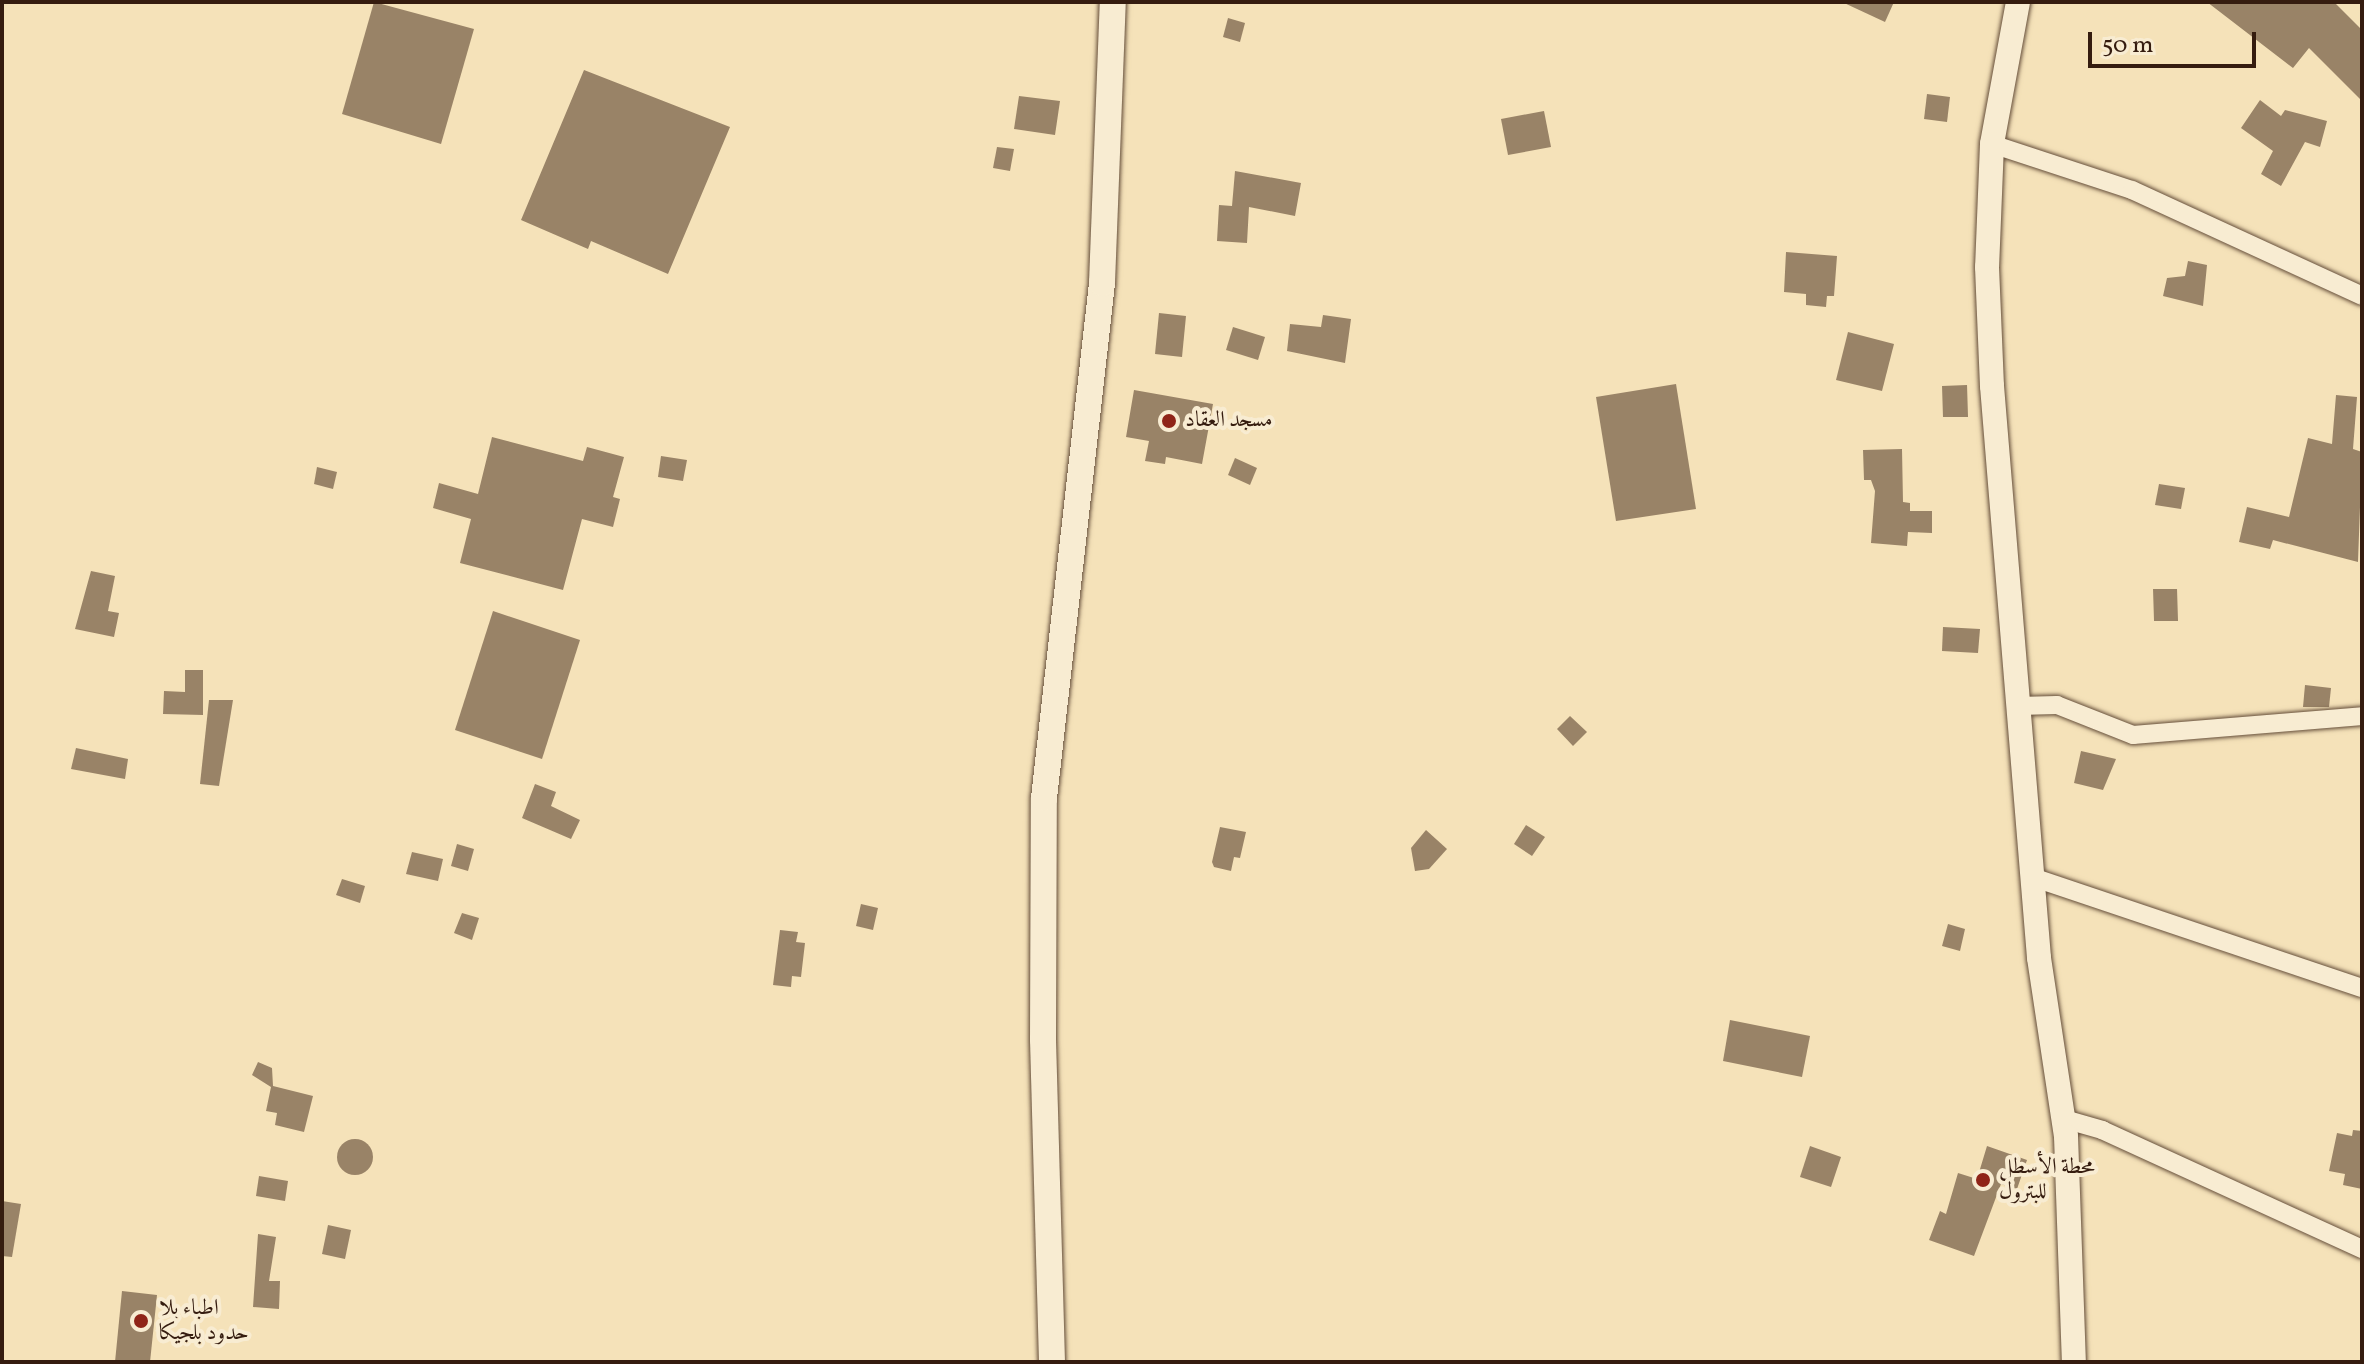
<!DOCTYPE html>
<html>
<head>
<meta charset="utf-8">
<style>
  body { margin:0 }
  #map { position:relative; width:2364px; height:1364px; overflow:hidden; background:#f5e2b9; font-family:Vollkorn,Amiri,serif }
  div>[style] { position:absolute }
  .building>* { inset:0; background:#998367 }
  .round { border-radius:50% }
  .roads { filter:drop-shadow(0 0 2px #654e3a) drop-shadow(0 0 2px #654e3a) }
  .minor>* { height:18px; margin:-9px; padding:0 9px; transform-origin:9px; border-radius:9px; background:#f8ecd2 }
  .tertiary>* { height:24px; margin:-12px; padding:0 12px; transform-origin:12px; border-radius:12px; background:#f8ecd2 }
  .secondary>* { height:26px; margin:-13px; padding:0 13px; transform-origin:13px; border-radius:13px; background:#f8ecd2 }
  .dots>* { width:22px; height:22px; translate:-50% -50%; box-sizing:border-box; border:4px solid #f8ecd2; border-radius:50% }
  span { translate:-50% -50%; white-space:nowrap; text-align:center; line-height:1.15; -webkit-text-stroke:8px #f8ecd2; paint-order:stroke }
  .poi-label { font-size:22px; color:#351c0f }
  .left { translate:0 -50%; text-align:left }
  .frame { position:absolute; inset:0; border:4px solid #351c0f; pointer-events:none }
  .scale { position:absolute; left:2088px; top:32px; width:168px; height:36px; box-sizing:border-box; border:4px solid #351c0f; border-top:0; padding-left:10px; font-size:24px; line-height:28px; white-space:nowrap; color:#351c0f; -webkit-text-stroke:6px #f8ecd2; paint-order:stroke }
</style>
</head>
<body>
<div id="map">
  <div class="building">
    <i style="clip-path:polygon(374px 2px,474px 29px,441px 144px,342px 114px)"></i>
    <i style="clip-path:polygon(1842px 2px,1894px 2px,1885px 22px)"></i>
    <i style="clip-path:polygon(2207px 2px,2334px 2px,2362px 30px,2362px 101px,2309px 48px,2293px 68px)"></i>
    <i style="clip-path:polygon(1228px 18px,1245px 23px,1240px 42px,1223px 37px)"></i>
    <i style="clip-path:polygon(584px 70px,730px 127px,668px 274px,591px 241px,588px 249px,521px 220px)"></i>
    <i style="clip-path:polygon(1927px 94px,1950px 97px,1947px 122px,1924px 119px)"></i>
    <i style="clip-path:polygon(1019px 96px,1060px 101px,1055px 135px,1014px 129px)"></i>
    <i style="clip-path:polygon(2260px 100px,2281px 116px,2285px 110px,2327px 121px,2320px 147px,2305px 142px,2281px 186px,2261px 174px,2273px 151px,2241px 128px)"></i>
    <i style="clip-path:polygon(1544px 111px,1551px 147px,1508px 155px,1501px 119px)"></i>
    <i style="clip-path:polygon(997px 147px,1014px 149px,1010px 171px,993px 168px)"></i>
    <i style="clip-path:polygon(1235px 171px,1301px 183px,1295px 216px,1249px 207px,1247px 243px,1217px 241px,1219px 205px,1232px 206px)"></i>
    <i style="clip-path:polygon(1786px 252px,1837px 256px,1834px 296px,1827px 296px,1826px 307px,1806px 305px,1806px 294px,1784px 292px)"></i>
    <i style="clip-path:polygon(2188px 261px,2207px 265px,2203px 306px,2163px 296px,2167px 278px,2185px 276px)"></i>
    <i style="clip-path:polygon(1159px 313px,1186px 316px,1182px 357px,1155px 354px)"></i>
    <i style="clip-path:polygon(1323px 315px,1351px 319px,1345px 363px,1287px 351px,1290px 324px,1321px 327px)"></i>
    <i style="clip-path:polygon(1233px 327px,1265px 337px,1258px 360px,1226px 350px)"></i>
    <i style="clip-path:polygon(1848px 332px,1894px 344px,1882px 391px,1836px 380px)"></i>
    <i style="clip-path:polygon(1676px 384px,1696px 509px,1616px 521px,1596px 397px)"></i>
    <i style="clip-path:polygon(1967px 385px,1968px 417px,1943px 417px,1942px 386px)"></i>
    <i style="clip-path:polygon(1134px 390px,1213px 404px,1202px 464px,1166px 457px,1165px 464px,1145px 461px,1149px 441px,1126px 437px)"></i>
    <i style="clip-path:polygon(2336px 395px,2357px 397px,2353px 449px,2362px 452px,2358px 562px,2273px 540px,2270px 549px,2239px 542px,2247px 507px,2289px 517px,2308px 438px,2332px 444px)"></i>
    <i style="clip-path:polygon(492px 437px,583px 461px,587px 447px,624px 457px,613px 497px,620px 499px,613px 527px,582px 519px,563px 590px,460px 563px,471px 519px,433px 508px,439px 483px,478px 494px)"></i>
    <i style="clip-path:polygon(1902px 449px,1903px 502px,1910px 503px,1910px 511px,1932px 511px,1932px 533px,1908px 532px,1907px 546px,1871px 543px,1875px 491px,1871px 480px,1864px 480px,1863px 450px)"></i>
    <i style="clip-path:polygon(661px 456px,687px 460px,683px 481px,658px 477px)"></i>
    <i style="clip-path:polygon(1235px 458px,1257px 468px,1250px 485px,1228px 475px)"></i>
    <i style="clip-path:polygon(317px 467px,337px 472px,333px 489px,314px 484px)"></i>
    <i style="clip-path:polygon(2159px 484px,2185px 488px,2181px 509px,2155px 505px)"></i>
    <i style="clip-path:polygon(91px 571px,115px 576px,108px 611px,119px 613px,114px 637px,75px 629px)"></i>
    <i style="clip-path:polygon(2153px 589px,2177px 589px,2178px 621px,2154px 621px)"></i>
    <i style="clip-path:polygon(493px 611px,580px 640px,542px 759px,455px 730px)"></i>
    <i style="clip-path:polygon(1943px 627px,1980px 629px,1978px 653px,1942px 651px)"></i>
    <i style="clip-path:polygon(185px 670px,203px 670px,203px 715px,163px 714px,164px 691px,185px 692px)"></i>
    <i style="clip-path:polygon(2305px 685px,2331px 688px,2329px 707px,2303px 707px)"></i>
    <i style="clip-path:polygon(209px 700px,233px 700px,219px 786px,200px 784px)"></i>
    <i style="clip-path:polygon(1570px 716px,1587px 732px,1573px 746px,1557px 729px)"></i>
    <i style="clip-path:polygon(76px 748px,128px 759px,125px 779px,71px 769px)"></i>
    <i style="clip-path:polygon(2081px 751px,2116px 759px,2103px 790px,2074px 783px)"></i>
    <i style="clip-path:polygon(535px 784px,556px 792px,551px 806px,580px 820px,571px 839px,522px 818px)"></i>
    <i style="clip-path:polygon(1526px 825px,1545px 837px,1532px 856px,1514px 844px)"></i>
    <i style="clip-path:polygon(1220px 827px,1246px 832px,1240px 858px,1234px 857px,1231px 871px,1214px 867px,1212px 862px)"></i>
    <i style="clip-path:polygon(1426px 830px,1447px 849px,1429px 869px,1415px 871px,1411px 848px)"></i>
    <i style="clip-path:polygon(457px 844px,474px 849px,468px 871px,451px 866px)"></i>
    <i style="clip-path:polygon(412px 852px,443px 859px,438px 881px,406px 874px)"></i>
    <i style="clip-path:polygon(342px 879px,365px 886px,360px 903px,336px 895px)"></i>
    <i style="clip-path:polygon(861px 904px,878px 908px,873px 930px,856px 926px)"></i>
    <i style="clip-path:polygon(462px 913px,479px 918px,472px 940px,454px 933px)"></i>
    <i style="clip-path:polygon(1948px 924px,1965px 929px,1960px 951px,1942px 946px)"></i>
    <i style="clip-path:polygon(780px 930px,798px 932px,796px 942px,805px 943px,801px 977px,792px 976px,791px 987px,773px 985px)"></i>
    <i style="clip-path:polygon(1730px 1020px,1810px 1036px,1802px 1077px,1723px 1061px)"></i>
    <i style="clip-path:polygon(258px 1062px,272px 1068px,273px 1086px,313px 1096px,304px 1132px,275px 1125px,277px 1113px,266px 1111px,271px 1087px,252px 1075px)"></i>
    <i style="clip-path:polygon(2353px 1130px,2362px 1131px,2362px 1189px,2343px 1185px,2345px 1174px,2329px 1171px,2337px 1133px,2352px 1136px)"></i>
    <i class="round" style="left:337px;top:1139px;width:36px;height:36px"></i>
    <i style="clip-path:polygon(1810px 1146px,1841px 1157px,1831px 1187px,1800px 1177px)"></i>
    <i style="clip-path:polygon(1987px 1146px,2027px 1160px,2017px 1189px,2001px 1184px,1974px 1256px,1929px 1240px,1940px 1211px,1946px 1214px,1958px 1173px,1977px 1179px)"></i>
    <i style="clip-path:polygon(259px 1176px,288px 1181px,285px 1201px,256px 1196px)"></i>
    <i style="clip-path:polygon(2px 1201px,21px 1204px,12px 1257px,2px 1256px)"></i>
    <i style="clip-path:polygon(328px 1225px,351px 1230px,345px 1259px,322px 1254px)"></i>
    <i style="clip-path:polygon(258px 1234px,276px 1237px,269px 1281px,280px 1281px,279px 1309px,253px 1307px)"></i>
    <i style="clip-path:polygon(122px 1291px,157px 1295px,150px 1362px,115px 1362px)"></i>
  </div>
  <div class="roads">
    <div class="minor">
      <i style="left:1992px;top:144px;width:147px;rotate:18.2deg"></i>
      <i style="left:2132px;top:190px;width:253px;rotate:24.7deg"></i>
      <i style="left:2017px;top:706px;width:40px;rotate:-1.4deg"></i>
      <i style="left:2057px;top:705px;width:82px;rotate:21.5deg"></i>
      <i style="left:2133px;top:735px;width:230px;rotate:-4.7deg"></i>
      <i style="left:2032px;top:877px;width:348px;rotate:18.6deg"></i>
      <i style="left:2064px;top:1119px;width:40px;rotate:16deg"></i>
      <i style="left:2102px;top:1130px;width:286px;rotate:24.6deg"></i>
    </div>
    <div class="tertiary">
      <i style="left:2018px;top:2px;width:144px;rotate:100.4deg"></i>
      <i style="left:1992px;top:144px;width:123px;rotate:92.3deg"></i>
      <i style="left:1987px;top:267px;width:119px;rotate:87.6deg"></i>
      <i style="left:1992px;top:386px;width:574px;rotate:85.3deg"></i>
      <i style="left:2039px;top:958px;width:180px;rotate:81.4deg"></i>
      <i style="left:2066px;top:1136px;width:226px;rotate:88deg"></i>
    </div>
    <div class="secondary">
      <i style="left:1052px;top:1362px;width:323px;rotate:-91.6deg"></i>
      <i style="left:1043px;top:1039px;width:241px;rotate:-89.8deg"></i>
      <i style="left:1044px;top:798px;width:518px;rotate:-83.57deg"></i>
      <i style="left:1102px;top:283px;width:281px;rotate:-87.8deg"></i>
    </div>
  </div>
  <div class="dots">
    <i style="left:1169px;top:421px;background:#8f2418"></i>
    <i style="left:1983px;top:1180px;background:#8f2418"></i>
    <i style="left:141px;top:1321px;background:#8f2418"></i>
  </div>
  <div class="poi-label">
    <span class="left" style="left:1185px;top:421px">مسجد العقاد</span>
    <span class="left" style="left:1999px;top:1180px">محطة الأسطل<br>للبترول</span>
    <span class="left" style="left:159px;top:1321px">اطباء بلا<br>حدود بلجيكا</span>
  </div>
  <div class="frame"></div>
  <div class="scale">50 m</div>
</div>
</body>
</html>
